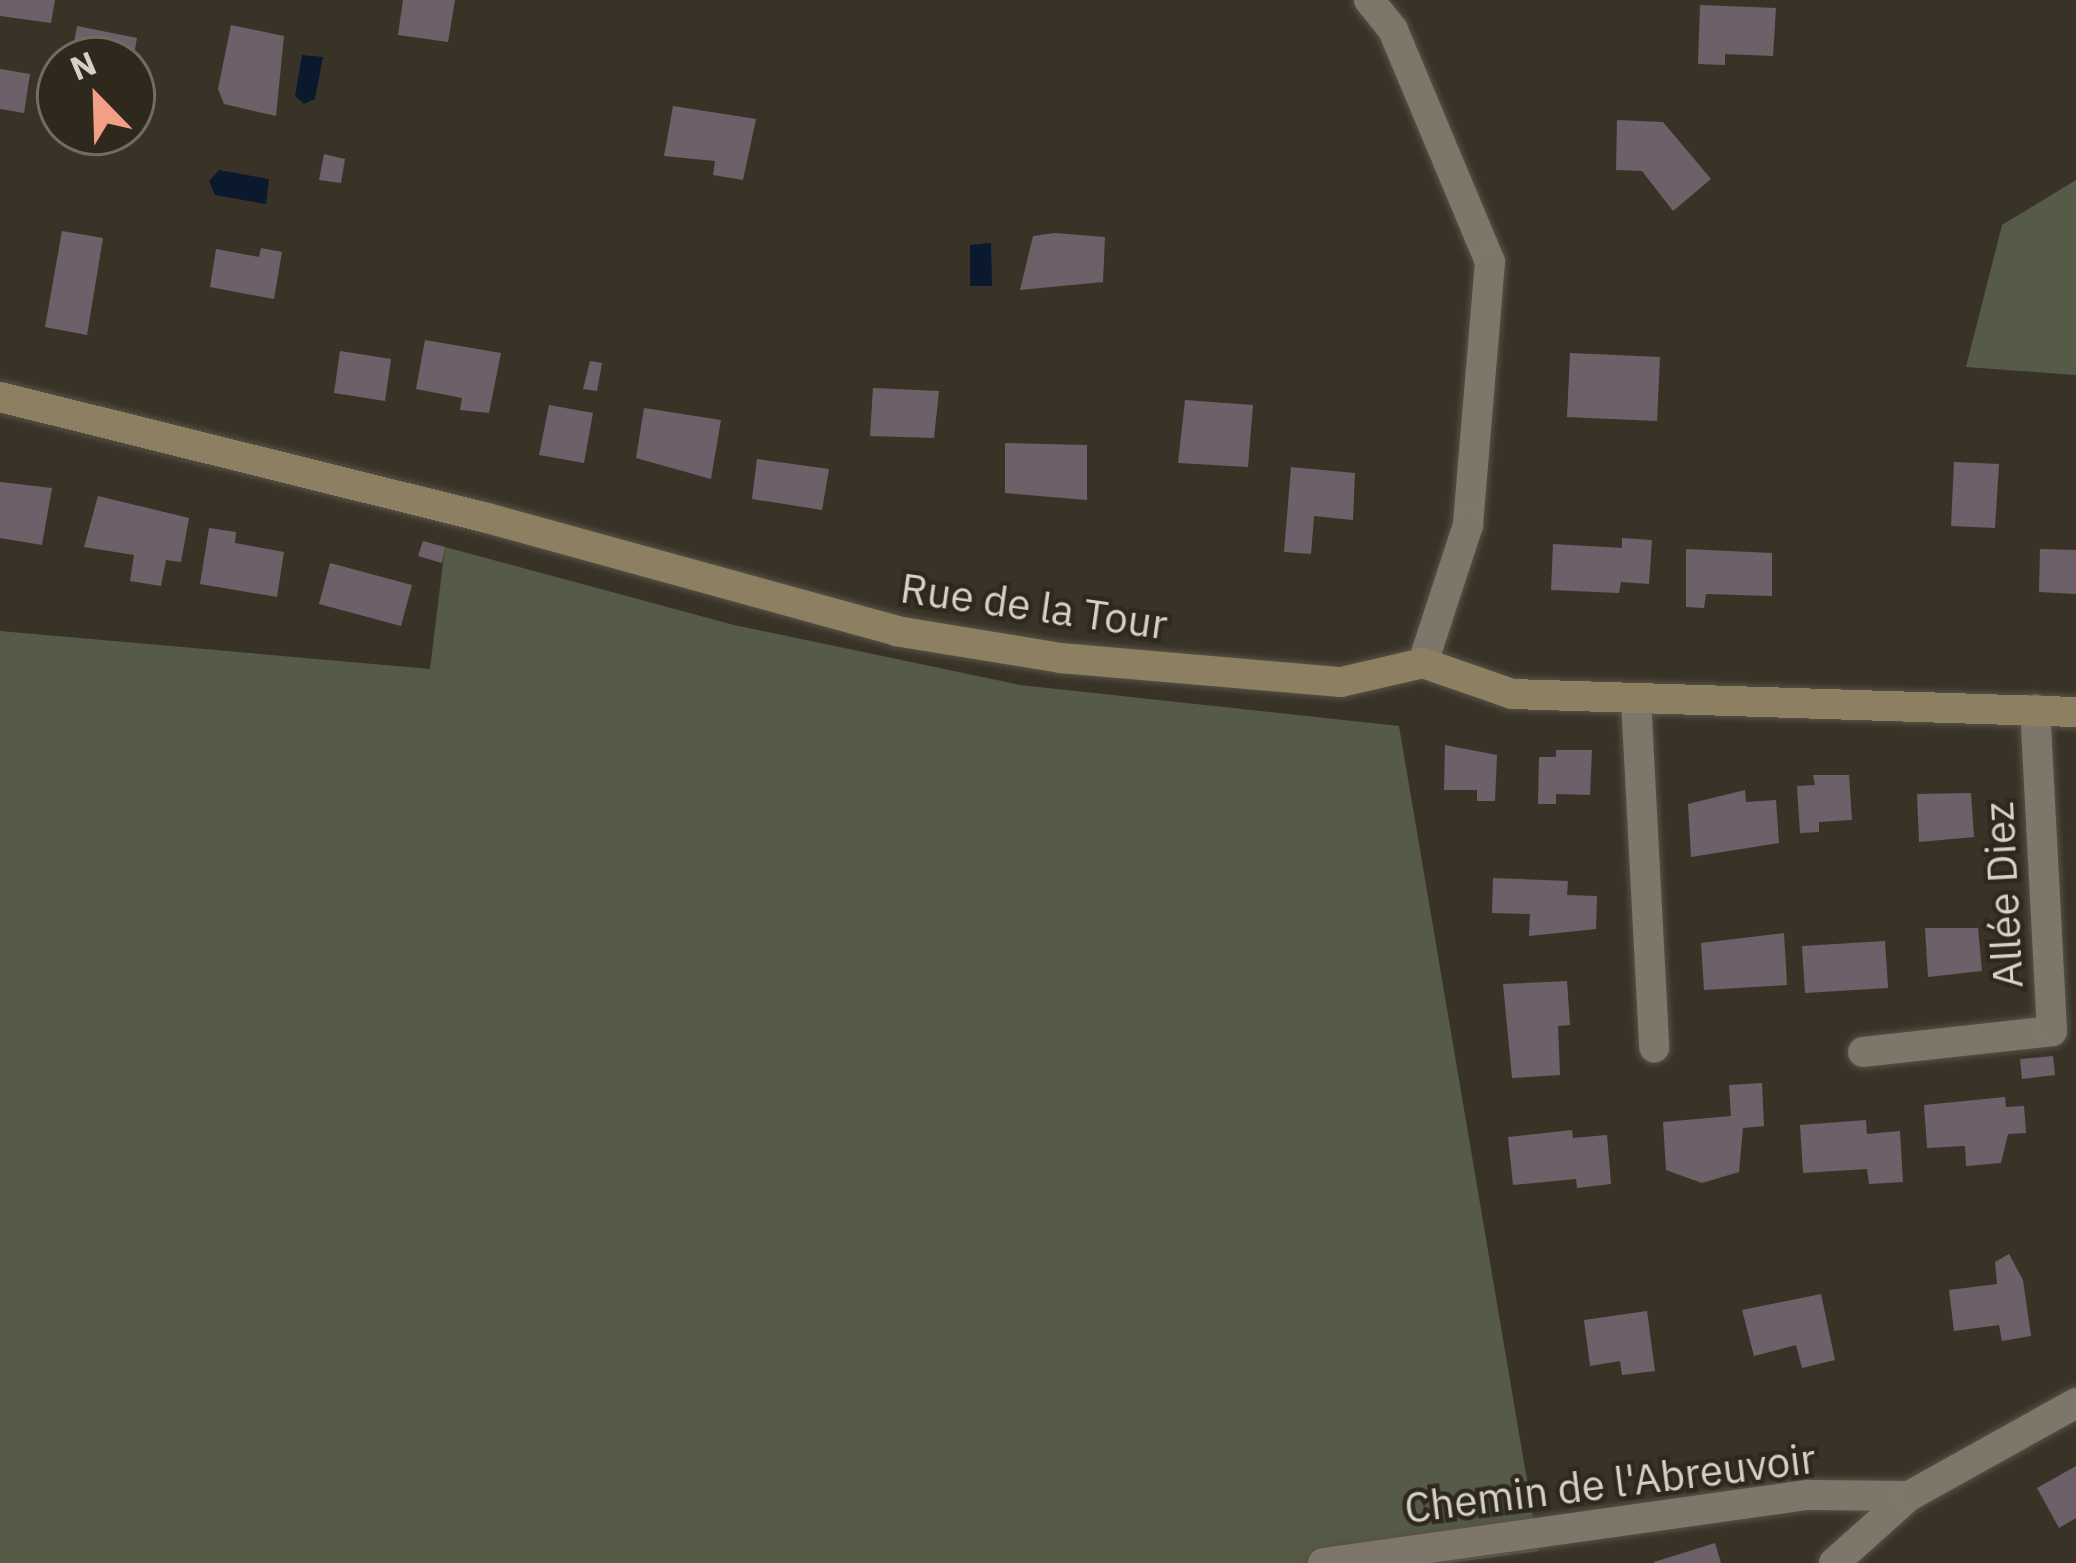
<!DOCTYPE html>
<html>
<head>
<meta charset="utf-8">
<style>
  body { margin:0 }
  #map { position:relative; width:2076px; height:1563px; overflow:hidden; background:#393327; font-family:"IBM Plex Sans",sans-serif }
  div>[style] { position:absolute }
  .green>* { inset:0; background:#555b46 }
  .water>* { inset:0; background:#0a192d }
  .building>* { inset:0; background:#6e6069 }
  .roads { filter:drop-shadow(0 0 3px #565247) drop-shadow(0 0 3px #565247) }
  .street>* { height:30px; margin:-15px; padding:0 15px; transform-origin:15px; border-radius:15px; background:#7e7769 }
  .secondary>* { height:30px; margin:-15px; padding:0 15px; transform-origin:15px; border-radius:15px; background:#8d7f62 }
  span { translate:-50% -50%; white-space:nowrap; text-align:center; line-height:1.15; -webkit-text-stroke:9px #2f291d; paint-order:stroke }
  .street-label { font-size:42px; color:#d5d1ca }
  .north { position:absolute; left:36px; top:36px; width:120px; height:120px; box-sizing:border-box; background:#2f291d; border:3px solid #716c62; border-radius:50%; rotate:337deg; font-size:33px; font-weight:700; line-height:48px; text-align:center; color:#d5d1ca }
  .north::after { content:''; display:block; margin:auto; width:42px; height:54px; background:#f39f85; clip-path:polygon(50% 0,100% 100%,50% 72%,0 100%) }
</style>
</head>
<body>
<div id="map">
  <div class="green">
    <i style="clip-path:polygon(2076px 180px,2076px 375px,1966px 367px,2002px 225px)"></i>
    <i style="clip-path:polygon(445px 547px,734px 625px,1020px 685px,1399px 726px,1539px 1551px,1449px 1563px,0 1563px,0 631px,430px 669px)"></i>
  </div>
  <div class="water">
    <i style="clip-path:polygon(302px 55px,323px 57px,315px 99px,304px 104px,295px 96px)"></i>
    <i style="clip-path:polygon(219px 170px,269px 179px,266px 204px,215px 195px,209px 181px)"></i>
    <i style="clip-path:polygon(991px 243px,992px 286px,970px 286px,970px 245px)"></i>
  </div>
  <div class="building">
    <i style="clip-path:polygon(0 0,55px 0,51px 23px,0 16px)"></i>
    <i style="clip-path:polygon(403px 0,455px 0,448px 42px,398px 35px)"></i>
    <i style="clip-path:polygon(1700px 5px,1776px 8px,1773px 56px,1725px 54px,1725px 65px,1698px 64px)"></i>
    <i style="clip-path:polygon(231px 25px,284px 36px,276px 116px,224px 104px,218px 89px)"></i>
    <i style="clip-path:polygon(77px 26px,137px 38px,133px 60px,71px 60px)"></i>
    <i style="clip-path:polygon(0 69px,30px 74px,24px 113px,0 109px)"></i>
    <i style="clip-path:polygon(673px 106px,756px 119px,743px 180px,713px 175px,715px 161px,664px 156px)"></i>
    <i style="clip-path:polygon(1617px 120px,1663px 122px,1711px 179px,1673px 211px,1642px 171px,1616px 170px)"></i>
    <i style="clip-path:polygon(324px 154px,345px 159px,341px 183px,319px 180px)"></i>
    <i style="clip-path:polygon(62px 231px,103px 238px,87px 335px,45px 327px)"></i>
    <i style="clip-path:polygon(1055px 233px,1105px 237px,1103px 282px,1020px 290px,1033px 236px)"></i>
    <i style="clip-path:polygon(261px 248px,282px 252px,274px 299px,210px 287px,216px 249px,259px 257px)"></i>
    <i style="clip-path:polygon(425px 340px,501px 353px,489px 413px,460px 410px,462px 398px,416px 389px)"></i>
    <i style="clip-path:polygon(340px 351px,391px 359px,385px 401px,334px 393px)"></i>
    <i style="clip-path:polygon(1570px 353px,1660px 357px,1657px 421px,1567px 417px)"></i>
    <i style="clip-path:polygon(590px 361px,602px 363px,597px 391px,583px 389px)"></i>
    <i style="clip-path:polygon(873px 388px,939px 391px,934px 438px,870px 436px)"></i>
    <i style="clip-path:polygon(1185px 400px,1253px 405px,1248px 467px,1178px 463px)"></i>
    <i style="clip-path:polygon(549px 405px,593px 413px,584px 463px,539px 455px)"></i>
    <i style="clip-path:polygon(644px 408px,721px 420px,711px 479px,636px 458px)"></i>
    <i style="clip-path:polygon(1005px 443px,1087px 445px,1087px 500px,1005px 493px)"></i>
    <i style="clip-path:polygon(757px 459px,829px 469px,822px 510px,752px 499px)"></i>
    <i style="clip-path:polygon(1954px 462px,1999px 464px,1995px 528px,1951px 526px)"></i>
    <i style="clip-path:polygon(1291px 467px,1355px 473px,1353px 520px,1314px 516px,1311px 554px,1284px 552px)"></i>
    <i style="clip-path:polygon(0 482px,52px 488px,42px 545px,0 538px)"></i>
    <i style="clip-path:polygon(98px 496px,189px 518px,181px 562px,166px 560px,161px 586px,130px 581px,134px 555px,84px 547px)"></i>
    <i style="clip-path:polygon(209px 528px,236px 532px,235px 543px,284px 552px,277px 597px,200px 584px)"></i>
    <i style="clip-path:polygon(1622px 538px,1652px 540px,1649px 584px,1621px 582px,1619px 593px,1551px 590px,1553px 544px,1622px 548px)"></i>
    <i style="clip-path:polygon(423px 541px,445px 547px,442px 563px,418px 556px)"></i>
    <i style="clip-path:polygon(1686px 549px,1772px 553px,1772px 596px,1706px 594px,1704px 608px,1686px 607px)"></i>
    <i style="clip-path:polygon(2040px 549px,2076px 550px,2076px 594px,2039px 592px)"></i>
    <i style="clip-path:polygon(330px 563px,412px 585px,401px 626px,319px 604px)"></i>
    <i style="clip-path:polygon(1445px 745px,1497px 755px,1495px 801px,1477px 801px,1477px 790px,1444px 790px)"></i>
    <i style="clip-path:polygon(1556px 750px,1592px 750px,1590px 795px,1556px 794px,1556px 804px,1538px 804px,1539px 757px,1556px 757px)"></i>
    <i style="clip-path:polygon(1813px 775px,1849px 775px,1852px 820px,1819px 822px,1819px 832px,1800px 833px,1797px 786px,1815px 785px)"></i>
    <i style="clip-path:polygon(1745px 790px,1746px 802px,1776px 800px,1779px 843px,1691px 857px,1688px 804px)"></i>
    <i style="clip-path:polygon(1971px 793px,1974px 837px,1919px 842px,1917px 794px)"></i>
    <i style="clip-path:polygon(1493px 878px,1568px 881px,1567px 895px,1597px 896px,1596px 929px,1529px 936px,1530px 914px,1492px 913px)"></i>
    <i style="clip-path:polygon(1925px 928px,1978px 928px,1982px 971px,1928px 977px)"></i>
    <i style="clip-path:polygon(1784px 933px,1787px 985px,1704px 990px,1701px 943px)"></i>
    <i style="clip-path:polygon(1885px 941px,1888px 988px,1805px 993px,1802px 946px)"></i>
    <i style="clip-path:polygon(1567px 981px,1570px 1025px,1558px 1026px,1560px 1075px,1512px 1078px,1503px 984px)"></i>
    <i style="clip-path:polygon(2053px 1056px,2055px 1075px,2022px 1079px,2020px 1059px)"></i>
    <i style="clip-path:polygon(1762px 1083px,1764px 1126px,1743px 1128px,1739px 1172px,1702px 1183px,1666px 1170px,1663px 1122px,1731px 1116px,1729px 1085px)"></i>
    <i style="clip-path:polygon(2005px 1097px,2006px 1107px,2024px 1106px,2026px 1133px,2008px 1134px,2001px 1163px,1966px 1166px,1965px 1146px,1927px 1148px,1924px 1105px)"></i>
    <i style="clip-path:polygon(1866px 1120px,1867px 1134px,1900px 1131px,1903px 1182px,1869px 1184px,1867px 1169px,1803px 1173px,1800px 1125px)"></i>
    <i style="clip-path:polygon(1572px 1130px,1573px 1138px,1607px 1135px,1611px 1184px,1577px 1188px,1576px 1179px,1513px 1185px,1508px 1137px)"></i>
    <i style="clip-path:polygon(2009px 1254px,2023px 1280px,2031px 1336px,2002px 1341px,1999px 1325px,1954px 1331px,1949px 1290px,1997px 1284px,1995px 1262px)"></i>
    <i style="clip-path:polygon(1821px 1294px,1835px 1360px,1802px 1368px,1796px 1345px,1754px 1356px,1742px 1310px)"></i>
    <i style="clip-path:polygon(1647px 1311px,1655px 1371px,1622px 1375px,1620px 1361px,1590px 1366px,1584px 1320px)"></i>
    <i style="clip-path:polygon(2076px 1466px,2076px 1518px,2059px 1528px,2037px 1488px)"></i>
    <i style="clip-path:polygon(1715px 1543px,1721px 1563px,1654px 1563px,1654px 1562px)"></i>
  </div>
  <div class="roads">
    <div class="street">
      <i style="left:1369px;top:0;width:38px;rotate:51deg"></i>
      <i style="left:1393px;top:30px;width:251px;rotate:67.3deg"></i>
      <i style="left:1490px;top:262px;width:264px;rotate:94.8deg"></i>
      <i style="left:1468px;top:525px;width:145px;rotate:108.1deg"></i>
      <i style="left:1636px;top:699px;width:349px;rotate:87deg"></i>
      <i style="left:1863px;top:1052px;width:190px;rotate:-6.3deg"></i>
      <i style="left:2052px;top:1031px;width:322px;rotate:-93deg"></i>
      <i style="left:1323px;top:1563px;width:491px;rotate:-8deg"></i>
      <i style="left:1809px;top:1495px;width:100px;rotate:0.6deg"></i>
      <i style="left:1834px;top:1563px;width:101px;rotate:-41.8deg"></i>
      <i style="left:1909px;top:1496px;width:191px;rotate:-29.1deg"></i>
    </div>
    <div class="secondary">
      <i style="left:0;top:397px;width:502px;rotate:13.95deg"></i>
      <i style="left:487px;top:518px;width:424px;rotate:15.4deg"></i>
      <i style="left:896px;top:631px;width:166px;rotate:9.3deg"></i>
      <i style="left:1060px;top:658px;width:282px;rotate:4.9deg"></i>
      <i style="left:1341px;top:682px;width:84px;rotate:-13deg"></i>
      <i style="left:1423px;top:663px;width:94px;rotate:19.2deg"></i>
      <i style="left:1512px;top:694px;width:564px;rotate:1.83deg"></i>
    </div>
  </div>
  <div class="street-label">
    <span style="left:1034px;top:606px;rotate:8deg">Rue de la Tour</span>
    <span style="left:2003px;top:895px;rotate:-93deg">Allée Diez</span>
    <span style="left:1610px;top:1483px;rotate:-7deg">Chemin de l'Abreuvoir</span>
  </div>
  <div class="north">N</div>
</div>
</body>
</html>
